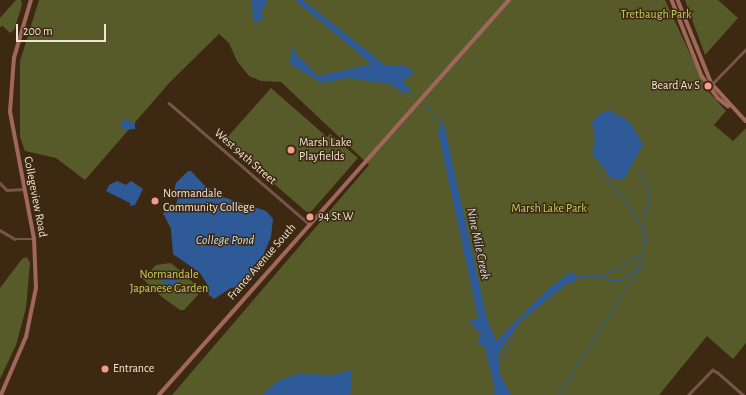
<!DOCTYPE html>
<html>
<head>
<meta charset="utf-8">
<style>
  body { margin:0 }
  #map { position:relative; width:746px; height:395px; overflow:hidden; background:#3d2911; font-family:"Alegreya Sans",sans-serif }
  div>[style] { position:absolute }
  .green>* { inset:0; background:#575b2a }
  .water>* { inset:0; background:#2e5b98 }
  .stream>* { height:1px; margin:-0.5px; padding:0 0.5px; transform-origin:0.5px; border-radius:0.5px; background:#2e5b98 }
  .street>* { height:2.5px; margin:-1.25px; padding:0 1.25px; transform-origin:1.25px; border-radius:1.25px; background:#77544c }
  .secondary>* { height:3.5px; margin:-1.75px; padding:0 1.75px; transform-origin:1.75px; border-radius:1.75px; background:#a0685c }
  .dots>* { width:11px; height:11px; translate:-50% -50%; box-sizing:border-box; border:2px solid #3d2911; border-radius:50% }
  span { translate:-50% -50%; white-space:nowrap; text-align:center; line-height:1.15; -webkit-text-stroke:3px #3d2911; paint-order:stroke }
  .park-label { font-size:12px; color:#c7cf5b }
  .poi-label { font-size:12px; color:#f2e4d6 }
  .right { translate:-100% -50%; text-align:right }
  .left { translate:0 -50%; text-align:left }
  .street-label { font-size:12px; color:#f2e4d6 }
  .water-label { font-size:13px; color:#d1def0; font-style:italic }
  .scale { position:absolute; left:16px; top:24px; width:90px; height:18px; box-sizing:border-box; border:2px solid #f2e4d6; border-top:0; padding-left:5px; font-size:12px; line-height:14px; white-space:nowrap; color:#f2e4d6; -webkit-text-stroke:3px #3d2911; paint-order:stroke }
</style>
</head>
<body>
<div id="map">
  <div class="green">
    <i style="clip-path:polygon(16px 0,21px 0,22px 5px,14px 30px,10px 33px,3px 26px,0 27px,0 18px)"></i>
    <i style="clip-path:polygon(39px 0,665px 0,707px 90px,726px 111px,714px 125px,733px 141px,746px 128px,746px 343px,733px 359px,707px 336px,659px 395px,172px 395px,369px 165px,281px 82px,261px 81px,249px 76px,237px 61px,229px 43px,219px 34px,170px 82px,85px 180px,56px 158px,25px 151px,20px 137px,20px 61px)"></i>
    <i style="clip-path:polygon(685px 0,718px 0,738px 18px,705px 55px)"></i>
    <i style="clip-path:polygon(271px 88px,327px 137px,330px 134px,358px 158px,309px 214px,224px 141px)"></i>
    <i style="clip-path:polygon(27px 257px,30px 263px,26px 308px,16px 345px,0 379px,0 288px,22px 259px)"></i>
    <i style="clip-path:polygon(171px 263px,195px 284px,198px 295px,184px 310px,180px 310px,162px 297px,143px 279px,156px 265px)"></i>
  </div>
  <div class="water">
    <i style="clip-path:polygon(252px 0,267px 0,262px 13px,263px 20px,253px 22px)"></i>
    <i style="clip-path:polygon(296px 0,303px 0,385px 65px,405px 65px,414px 73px,403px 81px,410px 89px,405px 94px,390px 84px,348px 78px,322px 83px,290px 64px,292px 45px,296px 54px,318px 76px,371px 64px)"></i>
    <i style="clip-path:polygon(609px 110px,630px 122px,643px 145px,624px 179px,616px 180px,608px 176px,603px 166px,592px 154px,595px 143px,592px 122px,599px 114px)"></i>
    <i style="clip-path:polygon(124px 119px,135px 123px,135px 129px,125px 130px,120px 125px)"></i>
    <i style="clip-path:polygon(443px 120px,487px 319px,496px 341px,548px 289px,572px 271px,577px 282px,568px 283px,522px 320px,505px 342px,498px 356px,500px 374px,511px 395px,493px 395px,495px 391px,485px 348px,477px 342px,481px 335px,469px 321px,478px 318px,438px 132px)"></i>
    <i style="clip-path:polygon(188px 171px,191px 171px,203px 184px,220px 196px,266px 211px,273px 219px,271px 237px,264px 253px,263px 267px,243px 287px,231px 288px,214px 299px,208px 294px,207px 284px,200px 273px,173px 254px,171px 229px,163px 213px,176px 204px,178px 198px,173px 195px,176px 183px)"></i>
    <i style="clip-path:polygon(117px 181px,126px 185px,131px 181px,143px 189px,135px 205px,130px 206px,130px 203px,106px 191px,109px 185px)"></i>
    <i style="clip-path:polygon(167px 270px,179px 279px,175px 287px,180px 293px,189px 287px,185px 295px,179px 294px,172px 284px,169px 287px,160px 279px,160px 272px)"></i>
    <i style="clip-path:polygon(352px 370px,352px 389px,349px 395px,261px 395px,278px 381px,297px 374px,334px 375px)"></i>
  </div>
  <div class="stream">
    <i style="left:295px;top:0;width:27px;rotate:39deg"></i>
    <i style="left:408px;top:90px;width:9px;rotate:41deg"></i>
    <i style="left:424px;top:103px;width:27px;rotate:51deg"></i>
    <i style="left:600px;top:162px;width:9px;rotate:111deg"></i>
    <i style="left:597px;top:170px;width:35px;rotate:46deg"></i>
    <i style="left:621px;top:195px;width:43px;rotate:57.4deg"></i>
    <i style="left:574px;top:276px;width:27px"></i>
    <i style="left:601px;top:276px;width:47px;rotate:-28.2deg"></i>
    <i style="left:602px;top:277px;width:6px;rotate:31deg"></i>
    <i style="left:607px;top:280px;width:12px"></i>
    <i style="left:619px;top:280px;width:24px;rotate:-35deg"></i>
    <i style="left:498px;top:363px;width:8px;rotate:-50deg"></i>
    <i style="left:503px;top:357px;width:27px;rotate:-68deg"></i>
    <i style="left:558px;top:395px;width:153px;rotate:-57.6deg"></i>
    <i style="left:640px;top:266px;width:22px;rotate:-80deg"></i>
    <i style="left:644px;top:244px;width:26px;rotate:-92deg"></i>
    <i style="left:643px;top:218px;width:17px;rotate:-73deg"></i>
    <i style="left:648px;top:202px;width:17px;rotate:-93deg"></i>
    <i style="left:647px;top:185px;width:17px;rotate:-123deg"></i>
    <i style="left:638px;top:171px;width:10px;rotate:180deg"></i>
  </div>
  <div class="street">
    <i style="left:712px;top:84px;width:49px;rotate:-45.8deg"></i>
    <i style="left:169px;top:103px;width:185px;rotate:40.8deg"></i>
    <i style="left:0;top:183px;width:10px;rotate:45deg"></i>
    <i style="left:7px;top:190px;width:17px;rotate:-3deg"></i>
    <i style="left:0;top:230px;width:17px;rotate:31deg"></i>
    <i style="left:15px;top:239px;width:19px"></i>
    <i style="left:688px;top:395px;width:35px;rotate:-46deg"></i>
    <i style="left:712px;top:370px;width:5px;rotate:22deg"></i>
    <i style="left:717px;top:372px;width:35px;rotate:41deg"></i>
  </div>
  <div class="secondary">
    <i style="left:672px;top:0;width:82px;rotate:68.5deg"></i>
    <i style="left:702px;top:76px;width:27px;rotate:54deg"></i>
    <i style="left:718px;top:98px;width:13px;rotate:39deg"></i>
    <i style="left:678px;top:0;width:91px;rotate:68deg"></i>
    <i style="left:712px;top:84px;width:50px;rotate:47.4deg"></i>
    <i style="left:1px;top:395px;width:63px;rotate:-66.7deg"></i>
    <i style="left:26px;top:337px;width:50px;rotate:-78.5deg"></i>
    <i style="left:36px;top:288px;width:49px;rotate:-92.3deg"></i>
    <i style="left:34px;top:239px;width:129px;rotate:-100.7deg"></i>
    <i style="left:10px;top:112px;width:54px;rotate:-85.8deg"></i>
    <i style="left:14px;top:58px;width:60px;rotate:-73.7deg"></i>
    <i style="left:159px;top:395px;width:528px;rotate:-48.46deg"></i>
  </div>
  <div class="dots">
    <i style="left:708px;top:86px;background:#f49d8c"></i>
    <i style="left:291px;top:150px;background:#f49d8c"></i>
    <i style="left:155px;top:201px;background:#f49d8c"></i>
    <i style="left:310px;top:217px;background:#f49d8c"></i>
    <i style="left:105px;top:369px;background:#f49d8c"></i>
  </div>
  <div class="park-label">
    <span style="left:656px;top:15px">Tretbaugh Park</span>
    <span style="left:549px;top:209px">Marsh Lake Park</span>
    <span style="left:169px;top:282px">Normandale<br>Japanese Garden</span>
  </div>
  <div class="poi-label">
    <span class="right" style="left:700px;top:86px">Beard Av S</span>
    <span class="left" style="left:299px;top:150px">Marsh Lake<br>Playfields</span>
    <span class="left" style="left:163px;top:201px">Normandale<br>Community College</span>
    <span class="left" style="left:318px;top:217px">94 St W</span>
    <span class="left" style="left:113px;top:369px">Entrance</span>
  </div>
  <div class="street-label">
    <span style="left:245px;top:157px;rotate:41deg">West 94th Street</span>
    <span style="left:35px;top:197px;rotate:79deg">Collegeview Road</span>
    <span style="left:262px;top:262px;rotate:-49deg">France Avenue South</span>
  </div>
  <div class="water-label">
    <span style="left:225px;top:241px">College Pond</span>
    <span style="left:477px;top:244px;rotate:78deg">Nine Mile Creek</span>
  </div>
  <div class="scale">200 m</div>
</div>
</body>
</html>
